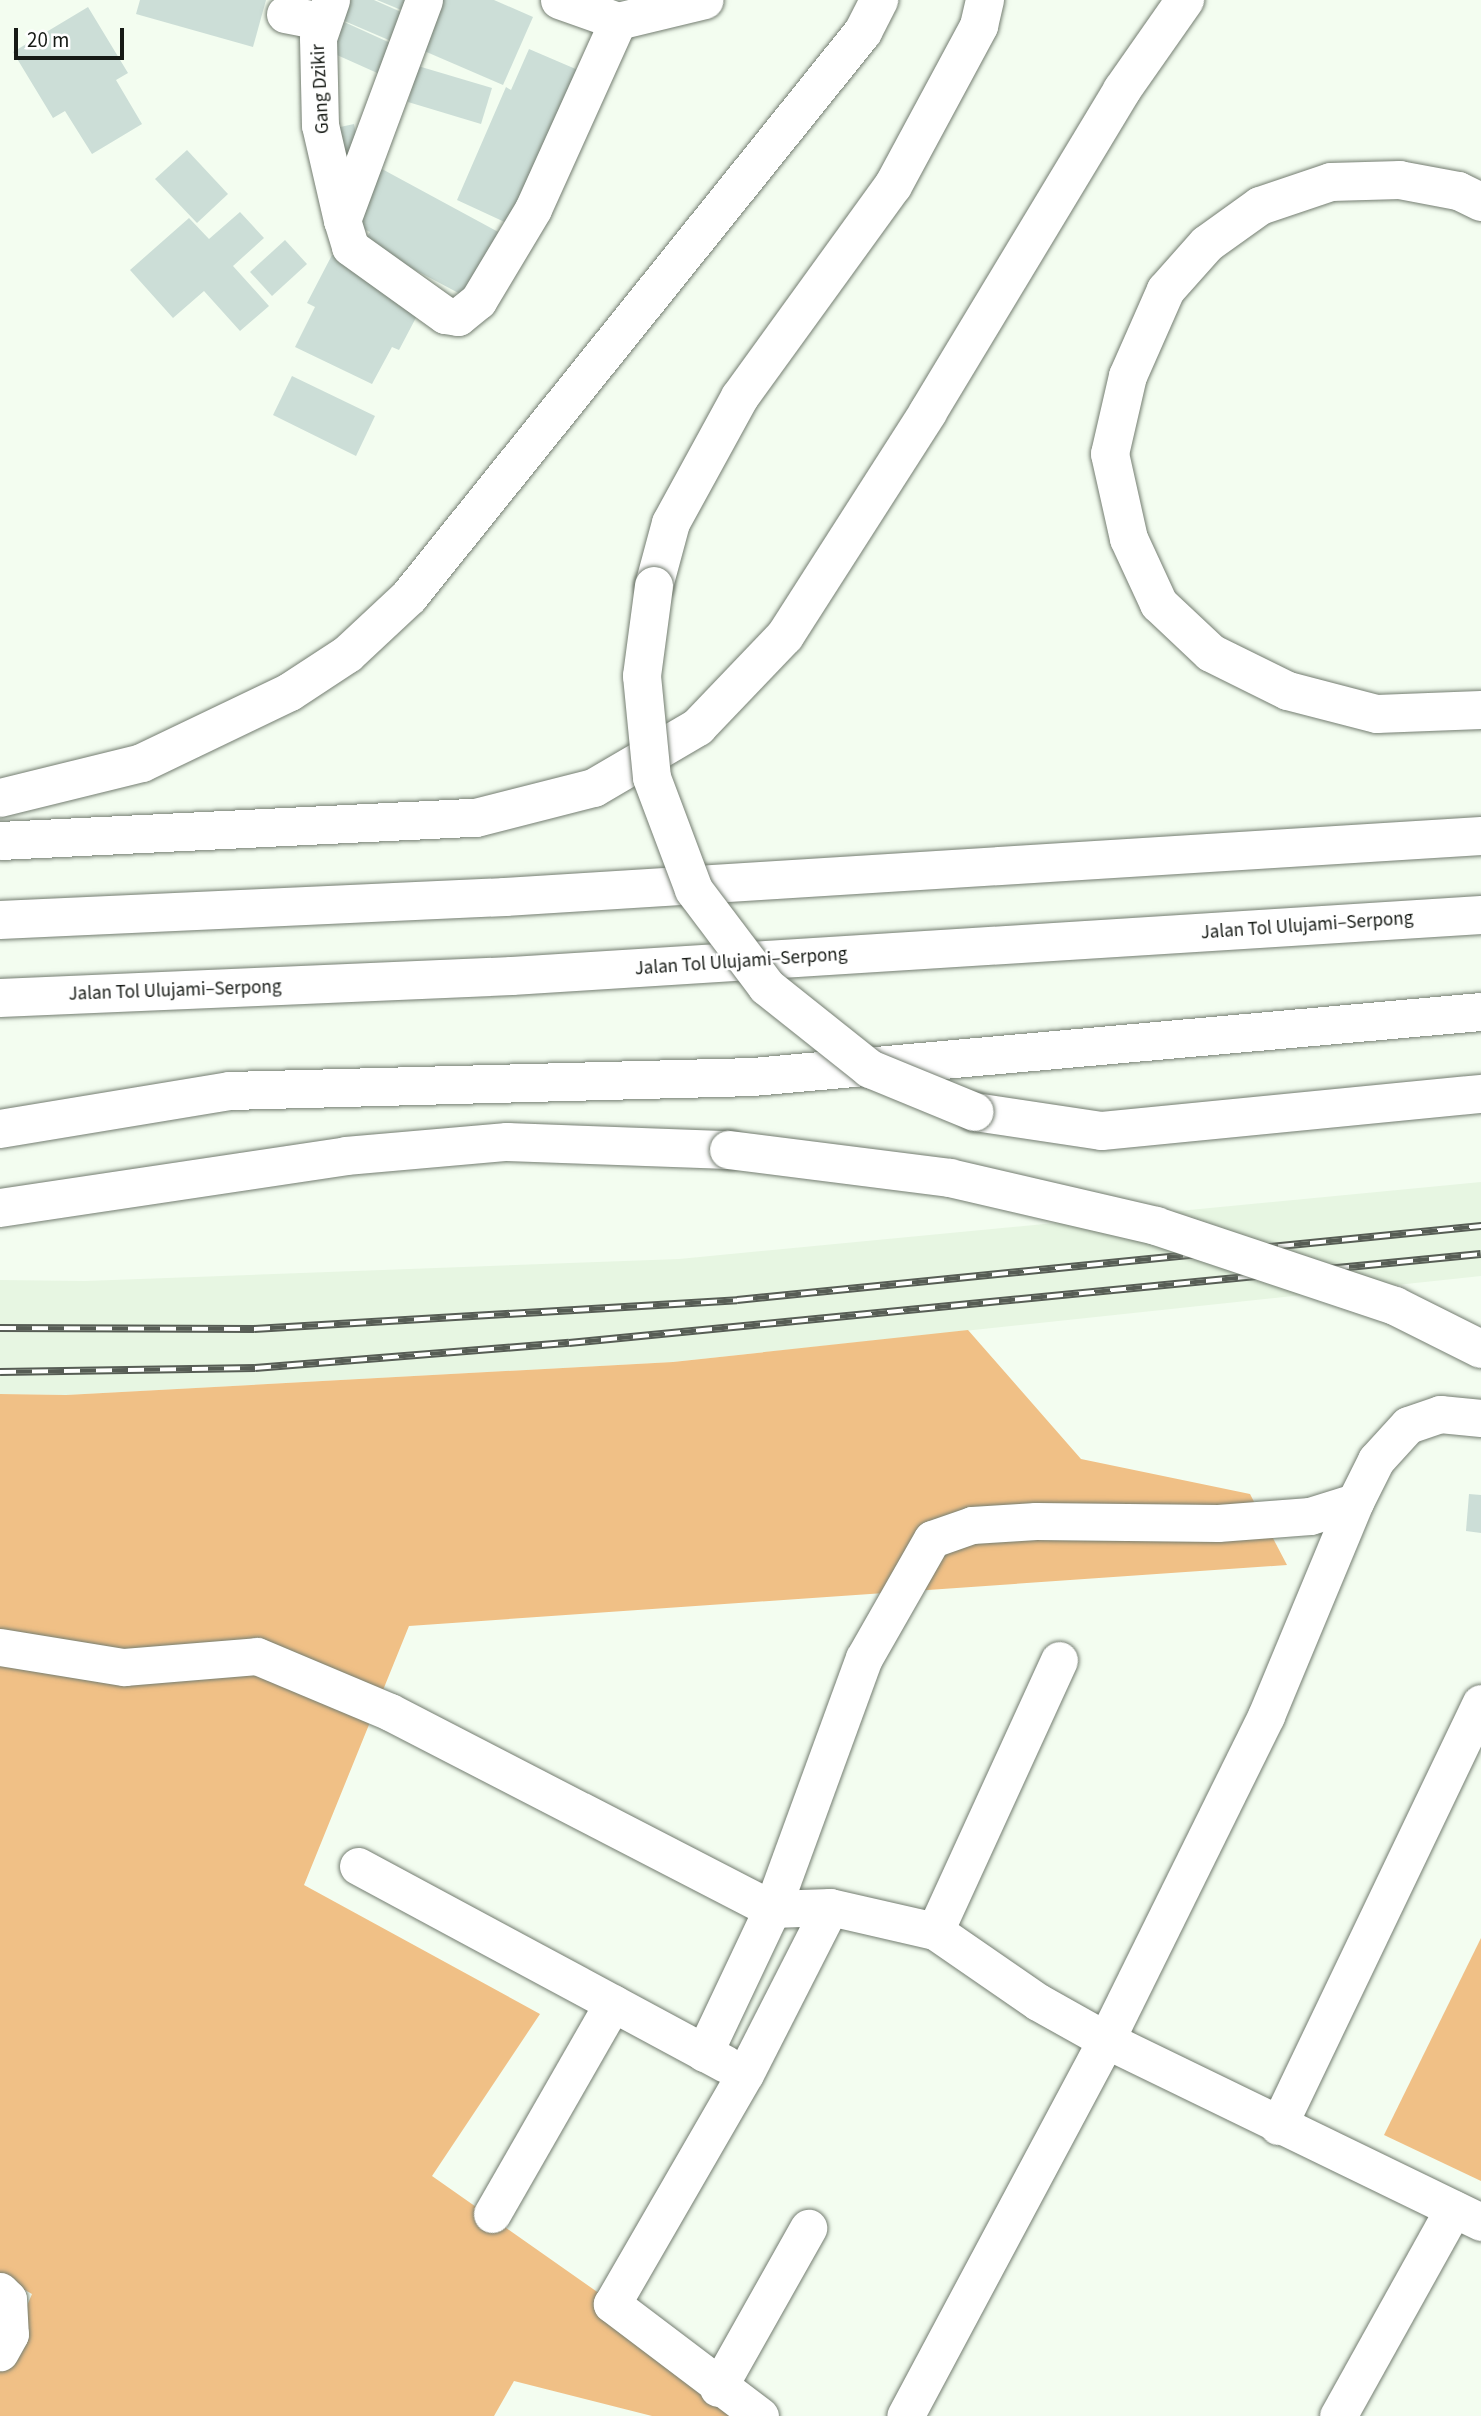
<!DOCTYPE html>
<html>
<head>
<meta charset="utf-8">
<style>
  body { margin:0 }
  #map { position:relative; width:1481px; height:2416px; overflow:hidden; background:#f3fdf0; font-family:"Source Sans 3",sans-serif }
  div>[style] { position:absolute }
  .built>* { inset:0; background:#e7f6e2 }
  .green>* { inset:0; background:#f0c086 }
  .building>* { inset:0; background:#ccded7 }
  .roads { filter:drop-shadow(0 0 2px #747d71) drop-shadow(0 0 2px #747d71) }
  .street>* { height:37px; margin:-18.5px; padding:0 18.5px; transform-origin:18.5px; border-radius:18.5px; background:#fff }
  .highway>* { height:38px; margin:-19px; padding:0 19px; transform-origin:19px; border-radius:19px; background:#fff }
  .rail>* { height:8px; margin-top:-4px; transform-origin:0; background:repeating-linear-gradient(90deg,#fff 0 16px,#575d55 0 32px); box-sizing:border-box; border-block:2px solid #575d55 }
  .bridges { filter:drop-shadow(0 0 2px #747d71) drop-shadow(0 0 2px #747d71) }
  .highway-bridge>* { height:38px; margin:-19px; padding:0 19px; transform-origin:19px; border-radius:19px; background:#fff }
  span { translate:-50% -50%; white-space:nowrap; text-align:center; line-height:1.15; -webkit-text-stroke:5px #fff; paint-order:stroke }
  .street-label { font-size:19px; color:#161a15 }
  .scale { position:absolute; left:14px; top:28px; width:110px; height:32px; box-sizing:border-box; border:4px solid #161a15; border-top:0; padding-left:9px; font-size:21px; line-height:24px; white-space:nowrap; color:#161a15; -webkit-text-stroke:5px #fff; paint-order:stroke }
</style>
</head>
<body>
<div id="map">
  <div class="built">
    <i style="clip-path:polygon(1481px 1182px,1481px 1276px,673px 1362px,66px 1395px,0 1394px,0 1280px,85px 1281px,679px 1259px)"></i>
  </div>
  <div class="green">
    <i style="clip-path:polygon(968px 1330px,1081px 1459px,1250px 1494px,1287px 1565px,409px 1626px,304px 1885px,540px 2014px,432px 2176px,774px 2416px,652px 2416px,514px 2381px,494px 2416px,0 2416px,0 2369px,32px 2294px,0 2276px,0 1394px,66px 1395px,673px 1362px)"></i>
    <i style="clip-path:polygon(1481px 1938px,1481px 2181px,1384px 2135px)"></i>
  </div>
  <div class="building">
    <i style="clip-path:polygon(140px 0,266px 0,253px 47px,136px 14px)"></i>
    <i style="clip-path:polygon(351px 0,374px 0,410px 16px,398px 44px,342px 20px)"></i>
    <i style="clip-path:polygon(377px 0,417px 0,411px 14px)"></i>
    <i style="clip-path:polygon(427px 0,494px 0,533px 17px,503px 85px,408px 44px)"></i>
    <i style="clip-path:polygon(88px 7px,128px 73px,116px 80px,142px 124px,92px 154px,65px 111px,53px 118px,13px 52px)"></i>
    <i style="clip-path:polygon(342px 21px,397px 46px,384px 76px,328px 51px)"></i>
    <i style="clip-path:polygon(529px 49px,578px 70px,511px 225px,457px 200px,506px 87px,511px 90px)"></i>
    <i style="clip-path:polygon(418px 66px,492px 88px,481px 124px,408px 102px)"></i>
    <i style="clip-path:polygon(354px 124px,361px 158px,337px 163px,331px 129px)"></i>
    <i style="clip-path:polygon(187px 150px,228px 194px,197px 223px,155px 179px)"></i>
    <i style="clip-path:polygon(382px 169px,502px 234px,468px 298px,364px 243px,370px 232px,354px 224px)"></i>
    <i style="clip-path:polygon(240px 212px,264px 238px,233px 266px,269px 306px,240px 331px,204px 291px,173px 318px,130px 270px,189px 218px,209px 239px)"></i>
    <i style="clip-path:polygon(285px 240px,307px 264px,272px 296px,250px 272px)"></i>
    <i style="clip-path:polygon(332px 255px,368px 274px,365px 281px,420px 310px,399px 350px,392px 347px,372px 384px,295px 347px,315px 307px,307px 303px)"></i>
    <i style="clip-path:polygon(292px 376px,375px 416px,356px 456px,273px 415px)"></i>
    <i style="clip-path:polygon(1469px 1494px,1481px 1495px,1481px 1533px,1466px 1531px)"></i>
  </div>
  <div class="roads">
    <div class="street">
      <i style="left:331px;top:0;width:40px;rotate:108.9deg"></i>
      <i style="left:318px;top:38px;width:87px;rotate:88.7deg"></i>
      <i style="left:320px;top:125px;width:98px;rotate:77deg"></i>
      <i style="left:424px;top:0;width:235px;rotate:110.4deg"></i>
      <i style="left:342px;top:220px;width:28px;rotate:73deg"></i>
      <i style="left:350px;top:247px;width:117px;rotate:35.6deg"></i>
      <i style="left:445px;top:315px;width:13px;rotate:9deg"></i>
      <i style="left:458px;top:317px;width:26px;rotate:-39deg"></i>
      <i style="left:478px;top:301px;width:107px;rotate:-59.1deg"></i>
      <i style="left:533px;top:209px;width:206px;rotate:-65.7deg"></i>
      <i style="left:559px;top:0;width:63px;rotate:19.6deg"></i>
      <i style="left:618px;top:21px;width:89px;rotate:-13.6deg"></i>
      <i style="left:285px;top:14px;width:37px;rotate:11deg"></i>
      <i style="left:1355px;top:1502px;width:232px;rotate:112.6deg"></i>
      <i style="left:1266px;top:1716px;width:361px;rotate:116.3deg"></i>
      <i style="left:1106px;top:2040px;width:417px;rotate:25.9deg"></i>
      <i style="left:0;top:1647px;width:126px;rotate:9.2deg"></i>
      <i style="left:124px;top:1667px;width:133px;rotate:-4.7deg"></i>
      <i style="left:257px;top:1656px;width:144px;rotate:22.8deg"></i>
      <i style="left:390px;top:1712px;width:430px;rotate:27.3deg"></i>
      <i style="left:772px;top:1909px;width:58px;rotate:-2deg"></i>
      <i style="left:830px;top:1907px;width:108px;rotate:12.9deg"></i>
      <i style="left:935px;top:1931px;width:125px;rotate:34.6deg"></i>
      <i style="left:1038px;top:2002px;width:78px;rotate:29.2deg"></i>
      <i style="left:1106px;top:2040px;width:426px;rotate:118.1deg"></i>
      <i style="left:358px;top:1866px;width:417px;rotate:28.3deg"></i>
      <i style="left:935px;top:1931px;width:298px;rotate:-65.4deg"></i>
      <i style="left:704px;top:2053px;width:159px;rotate:-64.7deg"></i>
      <i style="left:772px;top:1909px;width:267px;rotate:-69.9deg"></i>
      <i style="left:864px;top:1658px;width:137px;rotate:-60.3deg"></i>
      <i style="left:932px;top:1539px;width:42px;rotate:-19.3deg"></i>
      <i style="left:972px;top:1525px;width:64px;rotate:-3.6deg"></i>
      <i style="left:1036px;top:1521px;width:182px;rotate:0.6deg"></i>
      <i style="left:1218px;top:1523px;width:92px;rotate:-4.4deg"></i>
      <i style="left:1310px;top:1516px;width:47px;rotate:-17.3deg"></i>
      <i style="left:1355px;top:1502px;width:47px;rotate:-63.4deg"></i>
      <i style="left:1376px;top:1460px;width:47px;rotate:-47.6deg"></i>
      <i style="left:1408px;top:1425px;width:34px;rotate:-19deg"></i>
      <i style="left:1440px;top:1414px;width:41px;rotate:5.6deg"></i>
      <i style="left:1278px;top:2126px;width:469px;rotate:-64.4deg"></i>
      <i style="left:492px;top:2214px;width:243px;rotate:-60.2deg"></i>
      <i style="left:0;top:2291px;width:11px;rotate:45deg"></i>
      <i style="left:8px;top:2299px;width:35px;rotate:87deg"></i>
      <i style="left:10px;top:2334px;width:21px;rotate:119deg"></i>
      <i style="left:718px;top:2388px;width:184px;rotate:-60.6deg"></i>
      <i style="left:760px;top:2416px;width:186px;rotate:-142.9deg"></i>
      <i style="left:612px;top:2304px;width:266px;rotate:-60deg"></i>
      <i style="left:745px;top:2074px;width:187px;rotate:-63deg"></i>
      <i style="left:1338px;top:2416px;width:237px;rotate:-60.9deg"></i>
    </div>
    <div class="highway">
      <i style="left:1481px;top:202px;width:25px;rotate:-154deg"></i>
      <i style="left:1458px;top:191px;width:59px;rotate:-169.3deg"></i>
      <i style="left:1400px;top:180px;width:69px;rotate:178.3deg"></i>
      <i style="left:1331px;top:182px;width:75px;rotate:161.3deg"></i>
      <i style="left:1260px;top:206px;width:65px;rotate:144.4deg"></i>
      <i style="left:1207px;top:244px;width:62px;rotate:131.7deg"></i>
      <i style="left:1166px;top:290px;width:94px;rotate:113.8deg"></i>
      <i style="left:1128px;top:376px;width:80px;rotate:103deg"></i>
      <i style="left:1110px;top:454px;width:87px;rotate:77.4deg"></i>
      <i style="left:1129px;top:539px;width:72px;rotate:65.2deg"></i>
      <i style="left:1159px;top:604px;width:71px;rotate:43.3deg"></i>
      <i style="left:1211px;top:653px;width:86px;rotate:26.3deg"></i>
      <i style="left:1288px;top:691px;width:92px;rotate:14.5deg"></i>
      <i style="left:1377px;top:714px;width:104px;rotate:-2.2deg"></i>
      <i style="left:654px;top:586px;width:65px;rotate:-74.9deg"></i>
      <i style="left:671px;top:523px;width:144px;rotate:-61.3deg"></i>
      <i style="left:740px;top:397px;width:261px;rotate:-54.1deg"></i>
      <i style="left:893px;top:186px;width:182px;rotate:-61.7deg"></i>
      <i style="left:979px;top:26px;width:27px;rotate:-77deg"></i>
      <i style="left:0;top:798px;width:146px;rotate:-13.8deg"></i>
      <i style="left:142px;top:763px;width:164px;rotate:-25.6deg"></i>
      <i style="left:290px;top:692px;width:69px;rotate:-33.2deg"></i>
      <i style="left:348px;top:654px;width:83px;rotate:-43.1deg"></i>
      <i style="left:409px;top:597px;width:725px;rotate:-51.22deg"></i>
      <i style="left:863px;top:32px;width:36px;rotate:-63deg"></i>
      <i style="left:0;top:841px;width:477px;rotate:-2.8deg"></i>
      <i style="left:476px;top:818px;width:122px;rotate:-14.3deg"></i>
      <i style="left:594px;top:788px;width:121px;rotate:-30.4deg"></i>
      <i style="left:698px;top:727px;width:126px;rotate:-46.3deg"></i>
      <i style="left:785px;top:636px;width:266px;rotate:-57.4deg"></i>
      <i style="left:928px;top:412px;width:376px;rotate:-58.9deg"></i>
      <i style="left:1122px;top:90px;width:110px;rotate:-55deg"></i>
      <i style="left:0;top:920px;width:506px;rotate:-2.61deg"></i>
      <i style="left:505px;top:897px;width:978px;rotate:-3.58deg"></i>
      <i style="left:0;top:998px;width:512px;rotate:-2.46deg"></i>
      <i style="left:512px;top:976px;width:971px;rotate:-3.6deg"></i>
      <i style="left:975px;top:1112px;width:128px;rotate:8.5deg"></i>
      <i style="left:1102px;top:1131px;width:381px;rotate:-5.6deg"></i>
      <i style="left:0;top:1129px;width:233px;rotate:-9.4deg"></i>
      <i style="left:230px;top:1091px;width:523px;rotate:-1.53deg"></i>
      <i style="left:753px;top:1077px;width:731px;rotate:-5.1deg"></i>
      <i style="left:0;top:1208px;width:350px;rotate:-8.5deg"></i>
      <i style="left:346px;top:1156px;width:162px;rotate:-5deg"></i>
      <i style="left:507px;top:1142px;width:222px;rotate:2.1deg"></i>
    </div>
  </div>
  <div class="rail">
    <i style="left:0;top:1328px;width:254px;rotate:0.2deg"></i>
    <i style="left:254px;top:1329px;width:484px;rotate:-3.4deg"></i>
    <i style="left:737px;top:1300px;width:748px;rotate:-5.68deg"></i>
    <i style="left:0;top:1372px;width:255px;rotate:-0.9deg"></i>
    <i style="left:255px;top:1368px;width:315px;rotate:-4.6deg"></i>
    <i style="left:569px;top:1343px;width:916px;rotate:-5.57deg"></i>
  </div>
  <div class="bridges">
    <div class="highway-bridge">
      <i style="left:654px;top:586px;width:91px;rotate:97.6deg"></i>
      <i style="left:642px;top:676px;width:102px;rotate:84.4deg"></i>
      <i style="left:652px;top:778px;width:120px;rotate:69.4deg"></i>
      <i style="left:694px;top:890px;width:121px;rotate:53deg"></i>
      <i style="left:767px;top:987px;width:132px;rotate:38.5deg"></i>
      <i style="left:870px;top:1069px;width:113px;rotate:22.3deg"></i>
      <i style="left:729px;top:1150px;width:223px;rotate:7.2deg"></i>
      <i style="left:950px;top:1178px;width:212px;rotate:13.1deg"></i>
      <i style="left:1156px;top:1226px;width:252px;rotate:18.5deg"></i>
      <i style="left:1395px;top:1306px;width:96px;rotate:26.6deg"></i>
    </div>
  </div>
  <div class="street-label">
    <span style="left:321px;top:89px;rotate:-93deg">Gang Dzikir</span>
    <span style="left:1307px;top:926px;rotate:-4deg">Jalan Tol Ulujami–Serpong</span>
    <span style="left:741px;top:962px;rotate:-4deg">Jalan Tol Ulujami–Serpong</span>
    <span style="left:175px;top:991px;rotate:-2deg">Jalan Tol Ulujami–Serpong</span>
  </div>
  <div class="scale">20 m</div>
</div>
</body>
</html>
